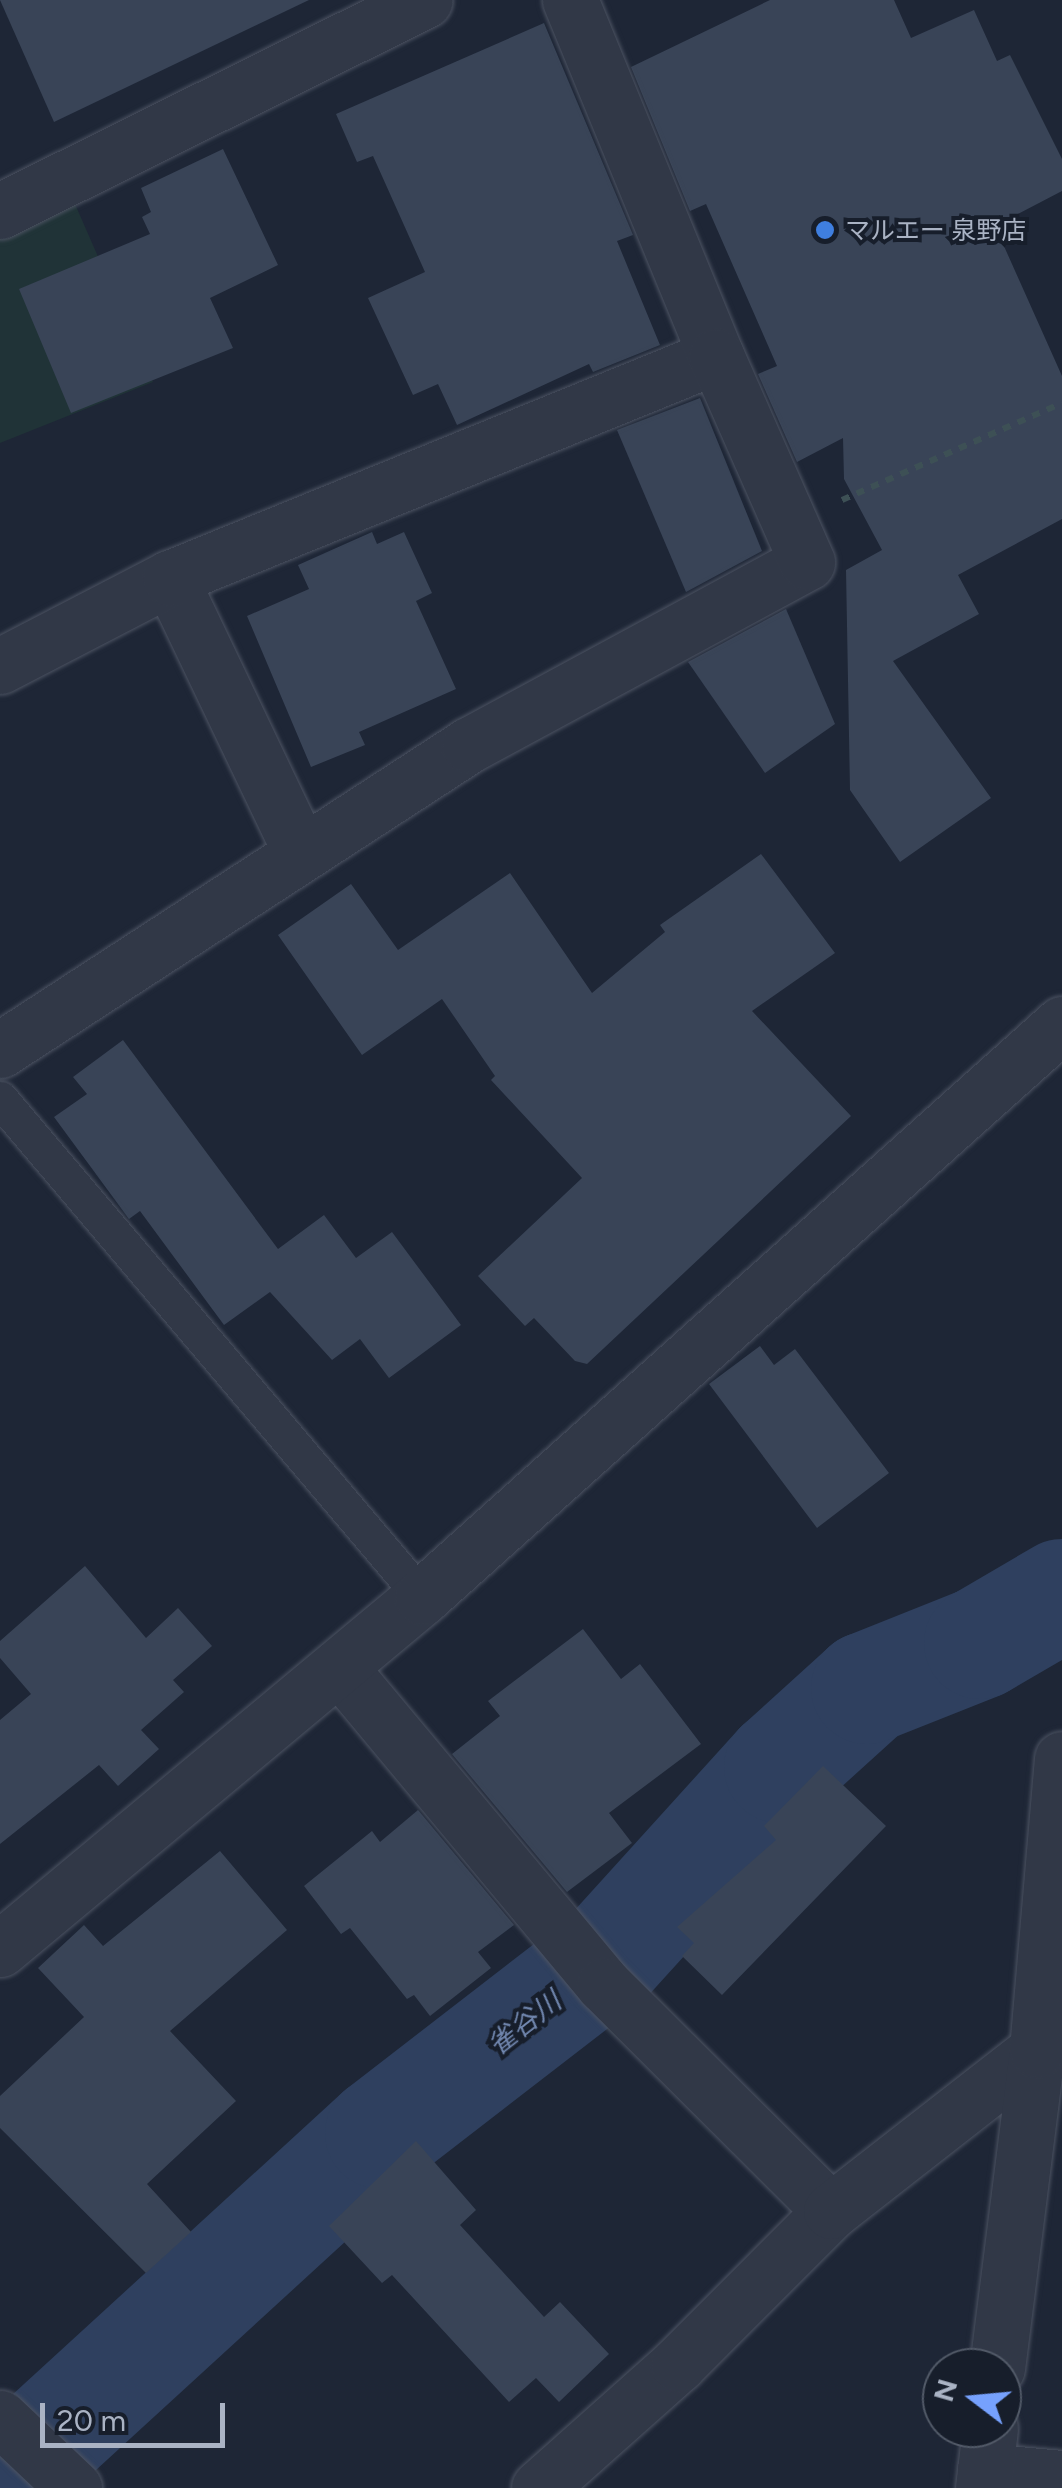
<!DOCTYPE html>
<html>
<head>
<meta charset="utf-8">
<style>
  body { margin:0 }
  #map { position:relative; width:1062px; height:2488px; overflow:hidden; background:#1e2636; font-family:Figtree,"Noto Sans JP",sans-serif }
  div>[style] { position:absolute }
  .green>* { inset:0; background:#203337 }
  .river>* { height:112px; margin:-56px; padding:0 56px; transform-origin:56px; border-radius:56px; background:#2f405f }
  .building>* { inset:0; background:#394457 }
  .path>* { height:6px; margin-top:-3px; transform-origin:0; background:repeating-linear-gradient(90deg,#3d5055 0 8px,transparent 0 16px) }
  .roads { filter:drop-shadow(0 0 2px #4c5362) drop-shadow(0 0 2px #4c5362) }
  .service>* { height:35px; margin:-17.5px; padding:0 17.5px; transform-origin:17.5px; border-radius:17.5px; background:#313847 }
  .minor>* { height:55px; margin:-27.5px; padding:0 27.5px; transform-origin:27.5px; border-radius:27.5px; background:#313847 }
  .tertiary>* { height:55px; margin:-27.5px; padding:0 27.5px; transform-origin:27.5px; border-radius:27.5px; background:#313847 }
  .dots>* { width:28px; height:28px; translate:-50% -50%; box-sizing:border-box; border:5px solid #171e2b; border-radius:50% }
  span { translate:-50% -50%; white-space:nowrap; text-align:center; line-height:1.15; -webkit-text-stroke:8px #171e2b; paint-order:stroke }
  .poi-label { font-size:25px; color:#aab3c4 }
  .left { translate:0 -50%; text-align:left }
  .water-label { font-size:28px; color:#7187af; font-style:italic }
  .north { position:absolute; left:922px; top:2348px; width:100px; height:100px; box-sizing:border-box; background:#171e2b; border:2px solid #525a68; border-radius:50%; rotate:286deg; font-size:28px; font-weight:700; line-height:40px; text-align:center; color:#aab3c4 }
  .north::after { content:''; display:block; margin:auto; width:35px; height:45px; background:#76a1fd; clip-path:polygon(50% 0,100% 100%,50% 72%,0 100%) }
  .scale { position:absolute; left:40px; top:2403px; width:185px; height:45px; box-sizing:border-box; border:5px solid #aab3c4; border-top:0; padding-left:12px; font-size:30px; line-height:35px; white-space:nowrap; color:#aab3c4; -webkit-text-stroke:8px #171e2b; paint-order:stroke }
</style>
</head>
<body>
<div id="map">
  <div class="green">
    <i style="clip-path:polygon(75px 204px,153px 382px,0 443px,0 238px)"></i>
  </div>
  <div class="river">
    <i style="left:0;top:2482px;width:517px;rotate:-42.49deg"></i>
    <i style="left:381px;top:2133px;width:283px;rotate:-37.7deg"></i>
    <i style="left:605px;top:1960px;width:261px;rotate:-47.8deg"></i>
    <i style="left:780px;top:1767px;width:118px;rotate:-42.2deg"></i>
    <i style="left:867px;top:1688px;width:122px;rotate:-21.7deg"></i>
    <i style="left:980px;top:1643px;width:95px;rotate:-30.3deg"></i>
  </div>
  <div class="building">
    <i style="clip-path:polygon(0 0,309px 0,54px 122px)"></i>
    <i style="clip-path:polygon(770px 0,894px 0,911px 38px,974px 10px,997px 61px,1010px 55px,1062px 159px,1062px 191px,995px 226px,1062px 376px,1062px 519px,958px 575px,979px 614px,893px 661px,991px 798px,900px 862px,850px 790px,846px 570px,882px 550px,844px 479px,843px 438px,797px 462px,758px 374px,777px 366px,706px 204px,690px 211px,631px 67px)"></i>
    <i style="clip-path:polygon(544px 23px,633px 235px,617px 241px,660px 345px,593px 372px,589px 364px,457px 425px,438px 384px,413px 395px,368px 298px,425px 272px,373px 156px,357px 162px,336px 114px)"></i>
    <i style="clip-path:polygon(223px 149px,278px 265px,210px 298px,233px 348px,71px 413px,19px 289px,150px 234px,142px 217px,151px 212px,141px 188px)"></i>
    <i style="clip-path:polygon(700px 398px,762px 551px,686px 592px,617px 430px)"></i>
    <i style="clip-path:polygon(372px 532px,377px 544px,404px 532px,432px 593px,416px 601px,456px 689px,359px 732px,365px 745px,311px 767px,247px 616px,309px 589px,298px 565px)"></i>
    <i style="clip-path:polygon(786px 609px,835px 724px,765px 773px,688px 662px)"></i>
    <i style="clip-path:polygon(761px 854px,835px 953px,752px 1011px,851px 1116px,587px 1364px,575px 1361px,534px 1318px,525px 1326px,478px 1276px,582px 1178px,491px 1080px,495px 1076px,442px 999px,362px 1055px,278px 935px,351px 884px,398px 950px,510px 873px,592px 993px,665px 932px,660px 925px)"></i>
    <i style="clip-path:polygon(123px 1040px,278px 1249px,324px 1215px,356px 1258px,392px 1232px,461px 1325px,389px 1378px,360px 1339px,332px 1360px,270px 1292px,224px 1325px,140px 1211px,129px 1219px,54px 1117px,87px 1094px,73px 1077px)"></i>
    <i style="clip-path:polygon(760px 1346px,774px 1365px,795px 1349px,889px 1473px,817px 1528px,709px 1384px)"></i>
    <i style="clip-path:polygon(85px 1566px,146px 1638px,178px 1608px,212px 1646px,173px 1680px,184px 1692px,141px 1730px,159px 1749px,118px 1786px,99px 1765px,0 1844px,0 1720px,31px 1694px,0 1658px,0 1641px)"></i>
    <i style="clip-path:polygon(583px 1629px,621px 1679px,640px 1664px,701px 1744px,609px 1813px,632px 1843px,567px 1892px,452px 1754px,500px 1716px,488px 1701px)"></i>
    <i style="clip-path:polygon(823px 1766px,886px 1826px,722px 1995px,682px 1956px,694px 1943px,677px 1927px,776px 1840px,764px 1826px)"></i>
    <i style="clip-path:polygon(418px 1810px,514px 1925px,478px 1952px,491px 1968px,430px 2016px,414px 1995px,407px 1999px,350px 1928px,341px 1934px,304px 1886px,372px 1831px,380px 1842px)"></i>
    <i style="clip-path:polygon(220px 1851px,287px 1930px,170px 2031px,236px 2101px,147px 2184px,191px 2232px,146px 2273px,0 2128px,0 2096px,84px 2017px,38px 1968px,84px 1925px,103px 1946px)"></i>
    <i style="clip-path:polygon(416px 2141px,476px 2210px,460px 2225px,544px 2317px,560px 2302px,609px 2354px,559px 2402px,536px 2378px,509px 2402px,392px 2275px,382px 2283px,329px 2226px)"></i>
  </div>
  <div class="path">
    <i style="left:842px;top:500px;width:240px;rotate:-23.8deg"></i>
  </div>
  <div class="roads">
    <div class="service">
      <i style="left:0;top:1099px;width:653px;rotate:49.72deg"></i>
    </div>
    <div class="minor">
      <i style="left:0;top:211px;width:474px;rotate:-26.4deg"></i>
      <i style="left:170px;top:578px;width:300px;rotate:64.5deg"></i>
      <i style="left:0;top:666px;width:191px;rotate:-27.4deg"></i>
      <i style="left:170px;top:578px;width:589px;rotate:-22.13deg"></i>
      <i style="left:716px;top:356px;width:385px;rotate:-112.3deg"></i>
      <i style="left:0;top:1050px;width:559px;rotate:-33.04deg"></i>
      <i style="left:469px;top:745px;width:384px;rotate:-28.4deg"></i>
      <i style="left:807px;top:562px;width:225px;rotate:-113.8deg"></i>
      <i style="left:339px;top:1667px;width:414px;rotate:50.2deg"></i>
      <i style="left:604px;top:1985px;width:320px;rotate:44.9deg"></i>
      <i style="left:0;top:1949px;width:550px;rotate:-39.83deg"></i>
      <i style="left:422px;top:1597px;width:859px;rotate:-41.84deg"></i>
      <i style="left:0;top:2418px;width:102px;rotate:43.4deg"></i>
      <i style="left:985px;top:2471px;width:77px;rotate:5.2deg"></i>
      <i style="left:539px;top:2488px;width:186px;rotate:-41.7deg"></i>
      <i style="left:678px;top:2364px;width:216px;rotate:-45deg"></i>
      <i style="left:831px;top:2211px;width:261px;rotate:-38deg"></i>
    </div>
    <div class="tertiary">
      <i style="left:997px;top:2368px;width:321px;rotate:-82.8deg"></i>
      <i style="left:1037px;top:2050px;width:292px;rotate:-85.1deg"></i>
      <i style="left:983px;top:2488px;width:60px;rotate:-83.3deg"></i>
    </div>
  </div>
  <div class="dots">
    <i style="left:825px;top:230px;background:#3f7fe0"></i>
  </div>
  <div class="poi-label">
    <span class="left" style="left:845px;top:230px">マルエー 泉野店</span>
  </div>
  <div class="water-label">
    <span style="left:524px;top:2023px;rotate:-38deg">雀谷川</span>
  </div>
  <div class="north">N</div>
  <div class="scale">20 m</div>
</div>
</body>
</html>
